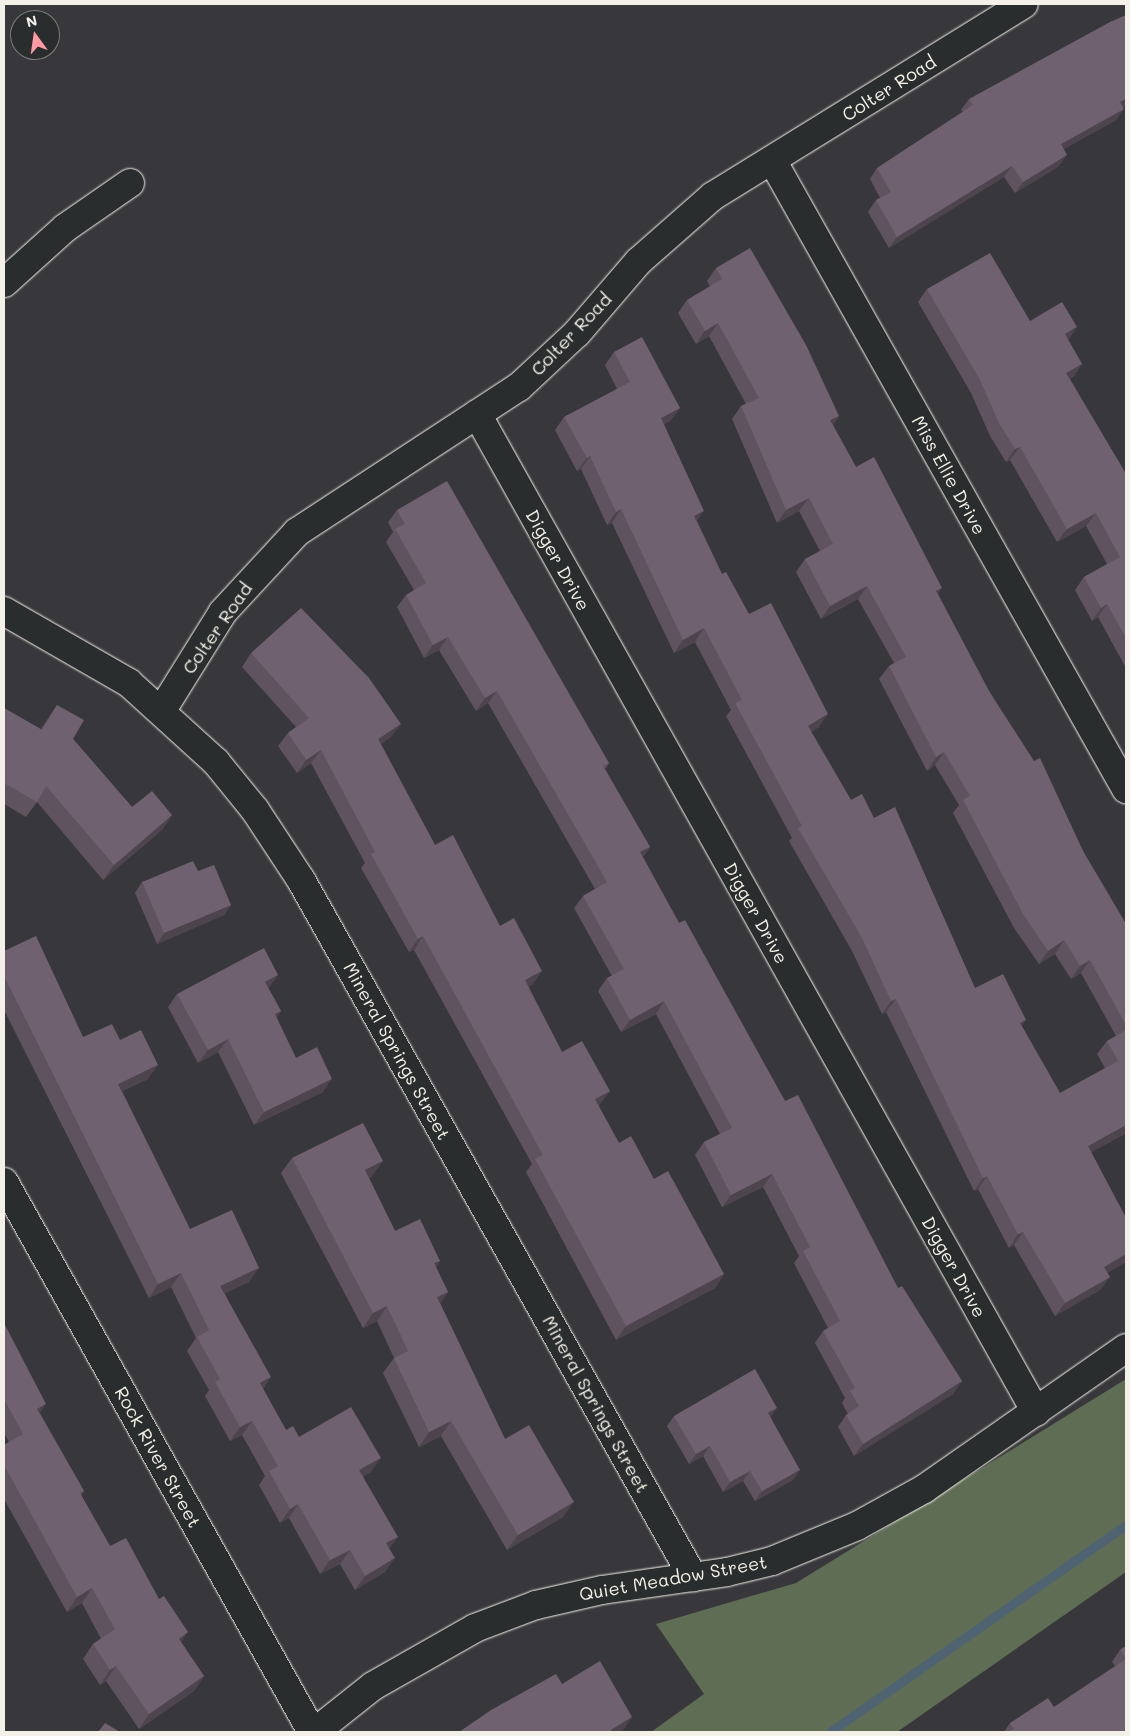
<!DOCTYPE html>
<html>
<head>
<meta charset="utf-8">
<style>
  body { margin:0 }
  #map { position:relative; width:1130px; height:1736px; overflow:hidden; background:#38373b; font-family:Mali,sans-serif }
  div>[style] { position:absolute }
  .green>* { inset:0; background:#5f6d55 }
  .stream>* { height:9px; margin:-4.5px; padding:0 4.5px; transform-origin:4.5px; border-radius:4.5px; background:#506373 }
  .roads { filter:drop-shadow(0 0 1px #f4f1e8) drop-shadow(0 0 1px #f4f1e8) }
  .minor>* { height:28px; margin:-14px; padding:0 14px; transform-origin:14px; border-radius:14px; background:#2a2d2e }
  .wall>* { inset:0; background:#5f535f }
  .shaded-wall>* { inset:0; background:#4e444e }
  .building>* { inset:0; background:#6f616f }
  span { translate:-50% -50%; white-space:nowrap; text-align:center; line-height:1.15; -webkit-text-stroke:5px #2a2d2e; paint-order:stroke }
  .street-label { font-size:18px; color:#f4f1e8 }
  .frame { position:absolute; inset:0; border:5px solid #f4f1e8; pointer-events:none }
  .north { position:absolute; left:10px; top:10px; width:50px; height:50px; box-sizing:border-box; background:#2a2d2e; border:1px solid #7b7b78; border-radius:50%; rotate:346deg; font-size:14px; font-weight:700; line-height:20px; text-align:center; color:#f4f1e8 }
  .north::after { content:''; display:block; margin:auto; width:18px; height:22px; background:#ff9aa2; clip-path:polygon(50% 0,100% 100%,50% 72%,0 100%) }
</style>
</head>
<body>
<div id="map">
  <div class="green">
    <i style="clip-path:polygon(1126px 1379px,1126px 1572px,897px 1732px,651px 1732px,704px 1694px,656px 1624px,796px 1583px)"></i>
  </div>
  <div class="stream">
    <i style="left:830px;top:1732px;width:361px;rotate:-35deg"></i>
  </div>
  <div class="roads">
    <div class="minor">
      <i style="left:772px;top:160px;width:722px;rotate:60.63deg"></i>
      <i style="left:4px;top:283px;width:82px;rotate:-42deg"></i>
      <i style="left:65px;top:228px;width:79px;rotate:-34.7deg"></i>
      <i style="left:477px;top:414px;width:1144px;rotate:60.75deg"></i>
      <i style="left:4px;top:611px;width:144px;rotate:29.9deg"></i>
      <i style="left:129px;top:683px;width:118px;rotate:42.2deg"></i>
      <i style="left:216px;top:762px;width:62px;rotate:50.9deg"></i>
      <i style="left:255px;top:810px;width:84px;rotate:56.7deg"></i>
      <i style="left:301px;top:880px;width:800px;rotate:60.65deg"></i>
      <i style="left:162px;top:710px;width:115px;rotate:-58.1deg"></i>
      <i style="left:223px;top:612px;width:109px;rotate:-47.2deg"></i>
      <i style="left:297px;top:532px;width:265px;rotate:-33.2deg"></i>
      <i style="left:519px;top:387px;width:79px;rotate:-43deg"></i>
      <i style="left:577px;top:333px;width:95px;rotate:-49.3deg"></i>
      <i style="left:639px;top:261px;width:98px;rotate:-41.3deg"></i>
      <i style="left:713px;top:196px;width:365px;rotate:-31.7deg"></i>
      <i style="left:4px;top:1182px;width:630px;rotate:60.75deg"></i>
      <i style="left:315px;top:1732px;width:74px;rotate:-38.4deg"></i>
      <i style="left:373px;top:1686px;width:117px;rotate:-29.6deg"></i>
      <i style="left:475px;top:1628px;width:65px;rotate:-20.7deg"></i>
      <i style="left:536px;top:1605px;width:68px;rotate:-12.8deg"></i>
      <i style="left:602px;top:1590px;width:126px;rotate:-8.2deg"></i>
      <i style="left:727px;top:1572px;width:46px;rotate:-13.7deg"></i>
      <i style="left:772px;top:1561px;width:92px;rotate:-22.4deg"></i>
      <i style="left:857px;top:1526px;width:77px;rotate:-28.9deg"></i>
      <i style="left:924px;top:1489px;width:246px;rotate:-34.9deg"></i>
    </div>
  </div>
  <div class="wall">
    <i style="clip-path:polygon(969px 99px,1123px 108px,1116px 120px,1064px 149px,1059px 166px,1015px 193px,1004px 177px,889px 248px,868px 212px,876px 200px,880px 198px,870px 179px,877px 168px,963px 112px,961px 110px)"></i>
    <i style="clip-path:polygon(716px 268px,839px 416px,833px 425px,856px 467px,938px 594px,989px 691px,1126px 924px,1126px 1137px,1125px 1134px,1091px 1152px,1126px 1218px,1126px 1262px,1107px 1273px,1110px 1277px,1100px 1290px,1055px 1316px,1014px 1245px,1009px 1248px,978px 1189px,974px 1191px,886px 1012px,882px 1014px,852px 951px,789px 841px,792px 838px,726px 716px,731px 710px,695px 642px,674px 653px,612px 523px,607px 525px,581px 469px,577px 471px,555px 430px,564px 417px,617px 389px,605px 365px,614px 352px,680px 408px,670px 421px,664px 424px,697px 521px,722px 574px,749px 614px,819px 727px,811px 732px,851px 800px,874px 818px,975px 988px,1022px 1026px,1060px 1093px,1105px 1068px,1097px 1054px,1107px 1041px,1116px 1036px,1081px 973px,1071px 979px,1055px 954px,1039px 964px,1014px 928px,953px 813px,959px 805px,935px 765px,927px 771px,879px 679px,889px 666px,894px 663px,858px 599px,821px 619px,796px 572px,805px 559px,820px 551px,799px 511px,777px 523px,732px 419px,741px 406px,746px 404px,709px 336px,696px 344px,678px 313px,687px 300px,710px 287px,707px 281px)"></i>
    <i style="clip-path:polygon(927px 289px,1030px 321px,1068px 340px,1082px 364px,1073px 377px,1070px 379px,1126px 474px,1126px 668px,1098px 617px,1092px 621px,1075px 590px,1084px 577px,1107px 564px,1086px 526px,1057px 542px,1010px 460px,1006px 462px,990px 436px,971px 393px,918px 302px)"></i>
    <i style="clip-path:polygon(397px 510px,609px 763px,605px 769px,650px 847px,643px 857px,679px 923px,785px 1101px,898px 1288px,962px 1381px,953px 1394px,854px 1456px,838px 1427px,846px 1415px,848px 1414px,842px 1403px,845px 1398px,815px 1343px,823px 1331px,828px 1328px,794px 1263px,799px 1256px,763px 1187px,722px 1207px,695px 1155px,704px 1142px,720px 1134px,656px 1014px,621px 1032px,598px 991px,607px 978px,612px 976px,574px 908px,583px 896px,595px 889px,488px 703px,476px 711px,439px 650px,424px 658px,397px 607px,406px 595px,414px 590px,386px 542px,393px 532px,388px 522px)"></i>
    <i style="clip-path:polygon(251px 653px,391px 737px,381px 744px,435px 845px,500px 926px,533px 984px,528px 987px,562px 1052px,610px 1091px,600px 1104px,598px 1106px,619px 1143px,654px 1179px,724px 1274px,715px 1288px,616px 1340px,526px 1172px,532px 1164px,414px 950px,409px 952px,361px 868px,365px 863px,311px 763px,297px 773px,278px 746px,288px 733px,296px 727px,242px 667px)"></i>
    <i style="clip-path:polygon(57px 705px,73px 739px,132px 807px,172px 815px,162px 830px,103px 880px,37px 802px,26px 817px,4px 804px,4px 708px,41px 729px)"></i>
    <i style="clip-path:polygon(198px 871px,231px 905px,224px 915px,157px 944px,135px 893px,142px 882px)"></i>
    <i style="clip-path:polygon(4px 951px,83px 1037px,120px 1040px,148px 1079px,122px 1091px,190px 1229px,249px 1282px,225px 1293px,263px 1389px,286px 1430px,371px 1472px,363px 1476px,389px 1549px,385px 1572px,355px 1590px,340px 1564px,320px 1574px,289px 1518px,280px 1523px,259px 1485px,265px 1476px,242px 1435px,230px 1441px,205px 1396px,209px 1390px,187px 1351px,196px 1338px,171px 1287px,149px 1298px,4px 1010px)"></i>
    <i style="clip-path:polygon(269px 989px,281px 1011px,276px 1018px,296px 1058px,323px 1092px,254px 1125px,218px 1052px,198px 1063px,168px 1007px,177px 994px)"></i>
    <i style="clip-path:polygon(292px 1158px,372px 1176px,369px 1178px,395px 1231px,440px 1261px,436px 1267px,448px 1292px,440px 1303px,505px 1439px,563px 1517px,507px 1550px,441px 1436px,419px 1447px,383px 1373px,394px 1358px,377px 1321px,363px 1328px,281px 1173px)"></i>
    <i style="clip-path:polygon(4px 1323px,40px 1413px,84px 1491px,81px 1495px,110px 1546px,181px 1642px,204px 1676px,194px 1691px,139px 1729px,106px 1681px,100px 1685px,83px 1659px,93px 1644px,101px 1639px,82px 1603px,67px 1612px,4px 1499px,4px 1445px,9px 1442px,4px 1433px)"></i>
    <i style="clip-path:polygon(674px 1416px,771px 1417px,793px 1480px,755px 1501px,743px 1481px,723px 1492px,703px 1456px,689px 1464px,667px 1426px)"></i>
    <i style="clip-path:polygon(1126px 1646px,1126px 1732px,1004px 1732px,1010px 1723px,1054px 1707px,1115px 1666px,1112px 1662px,1120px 1650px)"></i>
  </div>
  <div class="shaded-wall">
    <i style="clip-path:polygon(1126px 99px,1126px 106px,1112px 113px,1120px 102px)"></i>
    <i style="clip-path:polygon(1124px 109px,1116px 120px,1053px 155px,1061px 144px)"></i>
    <i style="clip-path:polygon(1067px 155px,1059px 166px,1015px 193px,1023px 182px)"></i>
    <i style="clip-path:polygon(1012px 166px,1004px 177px,889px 248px,897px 237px)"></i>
    <i style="clip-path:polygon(718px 323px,709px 336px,696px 344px,705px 331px)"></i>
    <i style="clip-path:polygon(1077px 327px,1068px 341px,1065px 334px)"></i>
    <i style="clip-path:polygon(1082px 364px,1073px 377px,1057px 386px,1066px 373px)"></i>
    <i style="clip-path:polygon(680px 408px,670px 421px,652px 431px,661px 418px)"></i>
    <i style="clip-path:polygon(839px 416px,830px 429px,830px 420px)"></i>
    <i style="clip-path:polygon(1020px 447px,1010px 460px,1006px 462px,1015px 449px)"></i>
    <i style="clip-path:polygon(590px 456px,581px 469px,577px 471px,587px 458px)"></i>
    <i style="clip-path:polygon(809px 498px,799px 511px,777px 523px,786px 510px)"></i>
    <i style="clip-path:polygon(621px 509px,612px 523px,607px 525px,616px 512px)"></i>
    <i style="clip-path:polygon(704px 511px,694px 524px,694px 516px)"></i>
    <i style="clip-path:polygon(1096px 513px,1086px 526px,1057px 542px,1067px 529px)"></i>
    <i style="clip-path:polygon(867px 586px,858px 599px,821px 619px,830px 606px)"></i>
    <i style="clip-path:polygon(942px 588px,933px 601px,936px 591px)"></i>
    <i style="clip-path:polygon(1107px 604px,1098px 617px,1092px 621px,1101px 608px)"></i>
    <i style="clip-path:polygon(704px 628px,695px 642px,674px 653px,683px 640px)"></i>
    <i style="clip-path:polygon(448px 637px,439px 650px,424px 658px,433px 645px)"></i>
    <i style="clip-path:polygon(497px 691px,488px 703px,476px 711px,485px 698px)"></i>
    <i style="clip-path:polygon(828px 714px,819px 727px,799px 739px,808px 726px)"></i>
    <i style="clip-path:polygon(401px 724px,391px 737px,369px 753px,378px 739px)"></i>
    <i style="clip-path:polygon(321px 750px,311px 763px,297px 773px,306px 760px)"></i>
    <i style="clip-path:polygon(944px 752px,935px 765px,927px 771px,936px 757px)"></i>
    <i style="clip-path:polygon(172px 815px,162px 830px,103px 880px,114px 865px)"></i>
    <i style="clip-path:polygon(650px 847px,641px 859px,640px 852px)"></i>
    <i style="clip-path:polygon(231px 905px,224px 915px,157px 944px,164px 933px)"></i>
    <i style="clip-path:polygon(423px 936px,414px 950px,409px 952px,418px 939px)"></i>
    <i style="clip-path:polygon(1064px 940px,1055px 954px,1039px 964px,1048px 951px)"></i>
    <i style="clip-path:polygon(1090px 960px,1081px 973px,1071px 979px,1080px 966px)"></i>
    <i style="clip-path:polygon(542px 971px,533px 984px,516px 994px,525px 980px)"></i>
    <i style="clip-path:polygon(278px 975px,269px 988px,256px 995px,265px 982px)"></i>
    <i style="clip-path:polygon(896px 999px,886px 1012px,882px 1014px,891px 1001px)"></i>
    <i style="clip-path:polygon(664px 1001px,656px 1014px,621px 1032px,630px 1020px)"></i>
    <i style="clip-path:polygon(281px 1011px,272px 1024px,275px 1014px)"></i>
    <i style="clip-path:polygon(1026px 1020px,1017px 1033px,1020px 1023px)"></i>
    <i style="clip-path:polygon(228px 1039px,218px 1052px,198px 1063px,208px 1050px)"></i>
    <i style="clip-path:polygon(158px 1065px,148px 1079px,108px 1098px,118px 1084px)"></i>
    <i style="clip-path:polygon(332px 1079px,323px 1092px,254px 1125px,264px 1112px)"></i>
    <i style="clip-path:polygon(610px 1091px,600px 1104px,585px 1113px,595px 1099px)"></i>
    <i style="clip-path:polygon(1126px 1125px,1126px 1132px,1125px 1134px,1078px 1159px,1088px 1146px)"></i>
    <i style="clip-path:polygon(383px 1161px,372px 1176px,354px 1185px,365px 1170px)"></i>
    <i style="clip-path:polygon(772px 1174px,763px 1187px,722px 1207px,731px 1195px)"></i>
    <i style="clip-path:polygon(987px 1176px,978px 1189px,974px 1191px,983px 1178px)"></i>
    <i style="clip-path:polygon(1023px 1232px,1014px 1245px,1009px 1248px,1018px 1234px)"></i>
    <i style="clip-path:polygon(1126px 1254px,1126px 1262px,1095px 1280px,1104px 1267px)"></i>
    <i style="clip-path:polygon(440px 1261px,429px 1276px,434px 1263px)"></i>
    <i style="clip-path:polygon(259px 1268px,249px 1282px,211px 1300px,220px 1286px)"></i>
    <i style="clip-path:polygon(181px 1273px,171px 1287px,149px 1298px,158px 1284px)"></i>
    <i style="clip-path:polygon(724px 1274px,715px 1288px,616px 1340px,626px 1326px)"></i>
    <i style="clip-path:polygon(1110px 1277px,1100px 1290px,1055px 1316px,1065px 1303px)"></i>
    <i style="clip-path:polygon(448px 1292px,438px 1307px,437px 1297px)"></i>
    <i style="clip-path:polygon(387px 1306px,377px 1321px,363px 1328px,373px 1313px)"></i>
    <i style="clip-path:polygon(271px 1377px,262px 1391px,260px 1383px)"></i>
    <i style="clip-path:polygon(962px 1381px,953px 1394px,854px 1456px,863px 1444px)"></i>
    <i style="clip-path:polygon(46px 1404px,36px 1419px,37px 1409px)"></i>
    <i style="clip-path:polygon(777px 1408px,770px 1418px,768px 1413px)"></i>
    <i style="clip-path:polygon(252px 1421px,242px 1435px,230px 1441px,240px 1427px)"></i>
    <i style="clip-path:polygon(451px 1421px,441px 1436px,419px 1447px,429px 1432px)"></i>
    <i style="clip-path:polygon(710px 1446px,703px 1456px,689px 1464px,696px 1454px)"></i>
    <i style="clip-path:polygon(381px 1458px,371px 1472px,349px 1484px,359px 1470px)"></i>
    <i style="clip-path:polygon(800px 1470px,793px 1480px,755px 1501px,762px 1491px)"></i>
    <i style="clip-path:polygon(750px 1471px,743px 1481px,723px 1492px,730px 1482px)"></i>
    <i style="clip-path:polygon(574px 1502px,563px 1517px,507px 1550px,518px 1535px)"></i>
    <i style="clip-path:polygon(298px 1504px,289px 1518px,280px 1523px,290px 1509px)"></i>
    <i style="clip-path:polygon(398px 1537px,388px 1551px,386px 1543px)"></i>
    <i style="clip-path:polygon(350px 1550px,340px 1564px,320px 1574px,330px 1560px)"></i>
    <i style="clip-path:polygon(395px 1558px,385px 1572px,355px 1590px,365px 1576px)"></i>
    <i style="clip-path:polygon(92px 1588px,82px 1603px,67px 1612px,77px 1597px)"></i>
    <i style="clip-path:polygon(188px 1632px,178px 1647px,179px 1639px)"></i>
    <i style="clip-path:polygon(116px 1666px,106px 1681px,100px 1685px,110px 1670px)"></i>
    <i style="clip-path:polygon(204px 1676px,194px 1691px,139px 1729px,149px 1714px)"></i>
    <i style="clip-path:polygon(632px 1717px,622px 1732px,609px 1732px,611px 1730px)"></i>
  </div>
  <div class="building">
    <i style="clip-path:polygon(1126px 15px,1126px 99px,1120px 102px,1124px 109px,1061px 144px,1067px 155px,1023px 182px,1012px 166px,897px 237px,876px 200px,891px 192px,877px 168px,973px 105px,969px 99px,1110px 22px)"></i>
    <i style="clip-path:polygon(750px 248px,806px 345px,839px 416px,830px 420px,856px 467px,874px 457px,942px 588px,936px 591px,989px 691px,1034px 761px,1040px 758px,1084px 853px,1126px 924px,1126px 1025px,1090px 960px,1080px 966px,1064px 940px,1048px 951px,1023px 914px,963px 800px,970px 796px,944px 752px,936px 757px,889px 666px,906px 657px,867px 586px,830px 606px,805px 559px,833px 544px,809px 498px,786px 510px,741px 406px,759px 398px,718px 323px,705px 331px,687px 300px,722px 279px,716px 268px)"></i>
    <i style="clip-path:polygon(990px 253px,1030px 321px,1062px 302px,1077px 327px,1065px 334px,1082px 364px,1066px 373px,1126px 474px,1126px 638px,1107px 604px,1101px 608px,1084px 577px,1120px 557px,1096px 513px,1067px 529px,1020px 447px,1015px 449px,999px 423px,980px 380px,927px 289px)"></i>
    <i style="clip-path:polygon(642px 337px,680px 408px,661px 418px,704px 511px,694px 516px,722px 574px,726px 572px,749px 614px,771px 603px,828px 714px,808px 726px,851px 800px,862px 794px,874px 818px,895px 807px,975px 988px,1003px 974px,1026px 1020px,1020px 1023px,1060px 1093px,1118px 1061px,1107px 1041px,1126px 1030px,1126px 1125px,1088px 1146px,1126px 1218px,1126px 1254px,1104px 1267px,1110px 1277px,1065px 1303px,1023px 1232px,1018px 1234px,987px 1176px,983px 1178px,896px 999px,891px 1001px,862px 938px,798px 828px,802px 826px,735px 703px,742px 700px,704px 628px,683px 640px,621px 509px,616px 512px,590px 456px,587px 458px,564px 417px,630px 382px,614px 352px)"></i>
    <i style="clip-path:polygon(447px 481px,609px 763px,603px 766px,650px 847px,640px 852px,679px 923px,685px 920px,785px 1101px,798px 1095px,898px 1288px,902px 1286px,962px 1381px,863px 1444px,846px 1415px,859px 1406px,850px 1391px,855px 1388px,823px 1331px,840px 1321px,803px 1251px,810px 1247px,772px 1174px,731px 1195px,704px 1142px,732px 1128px,664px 1001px,630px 1020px,607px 978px,624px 969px,583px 896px,607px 882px,497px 691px,485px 698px,448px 637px,433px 645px,406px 595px,426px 583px,395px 529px,405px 524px,397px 510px)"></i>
    <i style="clip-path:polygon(301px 608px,369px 678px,401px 724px,378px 739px,435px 845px,453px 835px,500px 926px,514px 918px,542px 971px,525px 980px,562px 1052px,582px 1041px,610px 1091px,595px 1099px,619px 1143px,631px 1136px,654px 1179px,668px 1171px,724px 1274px,626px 1326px,535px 1159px,543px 1155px,423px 936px,418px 939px,371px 854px,375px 852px,321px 750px,306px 760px,288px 733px,309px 718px,251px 653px)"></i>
    <i style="clip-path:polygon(57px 705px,84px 720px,73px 739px,132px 807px,152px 791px,172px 815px,114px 865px,46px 786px,37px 802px,4px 783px,4px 708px,42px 730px)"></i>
    <i style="clip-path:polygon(193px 861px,198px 871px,214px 865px,231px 905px,164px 933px,142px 882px)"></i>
    <i style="clip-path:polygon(36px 936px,83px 1037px,112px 1024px,120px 1040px,141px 1030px,158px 1065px,118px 1084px,190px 1229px,232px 1210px,259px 1268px,220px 1286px,271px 1377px,260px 1383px,286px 1430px,293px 1426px,299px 1437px,351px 1407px,381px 1458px,359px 1470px,398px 1537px,386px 1543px,395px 1558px,365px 1576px,350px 1550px,330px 1560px,298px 1504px,290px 1509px,269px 1471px,278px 1466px,252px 1421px,240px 1427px,215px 1382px,220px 1379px,197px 1337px,209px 1330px,181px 1273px,158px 1284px,4px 976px,4px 951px)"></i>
    <i style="clip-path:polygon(264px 948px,278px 975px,265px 982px,281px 1011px,275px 1014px,296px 1058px,317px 1047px,332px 1079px,264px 1112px,228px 1039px,208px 1050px,177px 994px)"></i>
    <i style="clip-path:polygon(363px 1123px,383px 1161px,365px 1170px,395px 1231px,420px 1219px,440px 1261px,434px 1263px,448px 1292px,437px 1297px,505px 1439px,529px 1425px,574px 1502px,518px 1535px,451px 1421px,429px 1432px,394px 1358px,408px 1351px,387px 1306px,373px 1313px,292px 1158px)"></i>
    <i style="clip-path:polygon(4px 1323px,46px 1404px,37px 1409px,84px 1491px,80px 1493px,110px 1546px,126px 1538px,159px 1599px,164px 1596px,188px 1632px,179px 1639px,204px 1676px,149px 1714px,116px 1666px,110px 1670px,93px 1644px,115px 1629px,92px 1588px,77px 1597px,4px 1465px,4px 1445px,23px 1434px,4px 1399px)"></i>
    <i style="clip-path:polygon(755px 1369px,777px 1408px,768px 1413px,800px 1470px,762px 1491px,750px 1471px,730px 1482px,710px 1446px,696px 1454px,674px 1416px)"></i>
    <i style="clip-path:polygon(1126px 1646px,1126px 1658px,1120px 1650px)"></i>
    <i style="clip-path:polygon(1126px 1659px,1126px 1732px,1008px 1732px,1014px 1729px,1010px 1723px,1048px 1698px,1054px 1707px)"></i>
    <i style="clip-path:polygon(600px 1661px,632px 1717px,611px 1730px,612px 1732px,459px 1732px,491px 1710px,556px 1674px,562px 1684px)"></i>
    <i style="clip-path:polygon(105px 1723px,120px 1732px,98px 1732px)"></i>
  </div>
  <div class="street-label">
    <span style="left:889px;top:88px;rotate:-32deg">Colter Road</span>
    <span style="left:571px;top:334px;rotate:-46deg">Colter Road</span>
    <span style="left:949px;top:475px;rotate:61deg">Miss Ellie Drive</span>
    <span style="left:558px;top:560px;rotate:61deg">Digger Drive</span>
    <span style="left:217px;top:628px;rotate:-55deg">Colter Road</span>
    <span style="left:756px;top:913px;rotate:61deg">Digger Drive</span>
    <span style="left:397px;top:1051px;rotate:61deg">Mineral Springs Street</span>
    <span style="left:954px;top:1267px;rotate:61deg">Digger Drive</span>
    <span style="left:596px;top:1404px;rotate:61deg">Mineral Springs Street</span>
    <span style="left:158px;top:1457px;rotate:61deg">Rock River Street</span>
    <span style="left:673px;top:1578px;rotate:-10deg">Quiet Meadow Street</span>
  </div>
  <div class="frame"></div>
  <div class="north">N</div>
</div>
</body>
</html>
